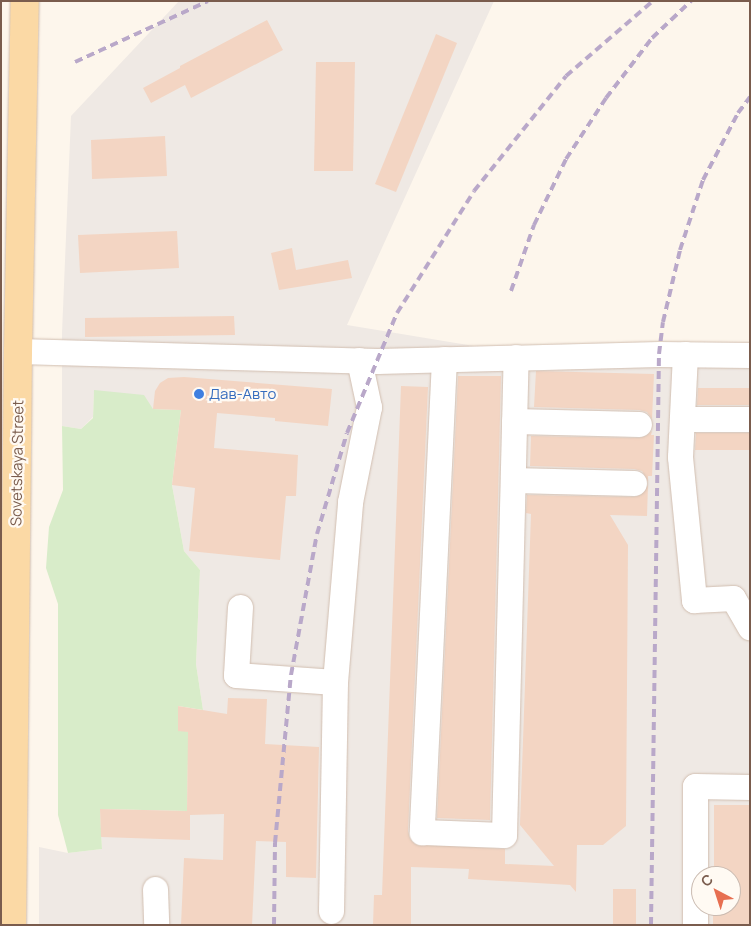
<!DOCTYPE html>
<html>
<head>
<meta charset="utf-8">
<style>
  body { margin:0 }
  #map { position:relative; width:751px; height:926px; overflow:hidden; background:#fdf6ec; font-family:Manrope,sans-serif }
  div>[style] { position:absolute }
  .industrial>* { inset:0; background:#efe9e4 }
  .green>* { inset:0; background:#d8ecc9 }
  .building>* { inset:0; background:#f3d5c3 }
  .roads { filter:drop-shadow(0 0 1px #d1beb0) drop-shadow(0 0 1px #d1beb0) }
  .minor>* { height:25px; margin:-12.5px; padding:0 12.5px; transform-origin:12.5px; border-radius:12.5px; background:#fff }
  .major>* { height:28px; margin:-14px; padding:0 14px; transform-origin:14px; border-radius:14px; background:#fbd9a5 }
  .rail>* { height:4px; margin-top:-2px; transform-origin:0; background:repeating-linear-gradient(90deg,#b9a8c9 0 8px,transparent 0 13px) }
  .dots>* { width:14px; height:14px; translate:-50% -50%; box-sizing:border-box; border:2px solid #fffaf3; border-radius:50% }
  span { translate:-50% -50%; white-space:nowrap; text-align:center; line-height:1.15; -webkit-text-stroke:4.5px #fffaf3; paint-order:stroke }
  .shop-label { font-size:15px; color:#366cbe }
  .left { translate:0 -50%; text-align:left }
  .street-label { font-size:15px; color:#7a5c4d }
  .frame { position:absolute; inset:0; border:2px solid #7a5c4d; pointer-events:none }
  .north { position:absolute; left:691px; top:866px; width:50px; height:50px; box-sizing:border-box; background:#fffaf3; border:1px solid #cabbb1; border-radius:50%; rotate:320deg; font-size:14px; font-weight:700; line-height:20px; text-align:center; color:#7a5c4d }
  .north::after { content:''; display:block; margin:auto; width:18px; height:22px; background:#e76f51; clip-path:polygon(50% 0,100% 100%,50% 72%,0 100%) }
</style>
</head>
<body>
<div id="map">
  <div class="industrial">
    <i style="clip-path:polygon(evenodd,179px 1px,494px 1px,347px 325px,474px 346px,750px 345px,750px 925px,39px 925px,39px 847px,68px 853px,102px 849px,100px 809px,187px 811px,188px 758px,201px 733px,203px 710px,196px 664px,200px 570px,184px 551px,172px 485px,181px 410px,153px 409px,94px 391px,93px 417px,81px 429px,62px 426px,62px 333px,71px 116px,179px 1px,701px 876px,731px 876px,731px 906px,701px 906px,701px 876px)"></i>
  </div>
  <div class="green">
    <i style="clip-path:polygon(94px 390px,144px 395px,153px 409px,181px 410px,172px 485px,184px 551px,200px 570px,196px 664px,203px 710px,178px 706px,178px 730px,201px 733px,188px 759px,187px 811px,100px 809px,102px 849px,68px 853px,58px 815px,58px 604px,46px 568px,49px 527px,63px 490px,62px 426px,81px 429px,93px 418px)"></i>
  </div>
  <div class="building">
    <i style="clip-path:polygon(267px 20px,283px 50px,191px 98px,185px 85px,151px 103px,143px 88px,180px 68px,180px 66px)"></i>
    <i style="clip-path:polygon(436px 34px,457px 43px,396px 192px,375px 184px)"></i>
    <i style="clip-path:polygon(316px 62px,355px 62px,353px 171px,314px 171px)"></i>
    <i style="clip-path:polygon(165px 136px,167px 176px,92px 179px,91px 140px)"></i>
    <i style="clip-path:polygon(177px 231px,179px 268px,80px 273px,78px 235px)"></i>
    <i style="clip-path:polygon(292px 248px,296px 270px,348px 260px,352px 278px,279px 290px,271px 253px)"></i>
    <i style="clip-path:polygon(234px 316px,235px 335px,85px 337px,85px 318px)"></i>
    <i style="clip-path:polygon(536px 371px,654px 374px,652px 419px,647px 412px,639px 410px,534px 407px)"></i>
    <i style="clip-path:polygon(458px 376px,501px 376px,490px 820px,437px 818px)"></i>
    <i style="clip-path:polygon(184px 377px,332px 389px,328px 426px,275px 421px,275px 418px,217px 413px,214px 448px,298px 455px,296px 496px,286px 496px,280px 560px,189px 551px,195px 488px,172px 485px,181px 410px,153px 409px,155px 391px,160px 383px,168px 378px)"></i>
    <i style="clip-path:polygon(401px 386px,428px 387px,408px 831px,410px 839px,415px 844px,505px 849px,505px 864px,554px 866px,520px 825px,531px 514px,526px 513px,527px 495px,634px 497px,641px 495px,648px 485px,647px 516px,610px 515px,628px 545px,626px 826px,603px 845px,577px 845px,576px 892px,570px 885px,468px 879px,469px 869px,411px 867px,411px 925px,373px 925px,374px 895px,382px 895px)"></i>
    <i style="clip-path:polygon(698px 388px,750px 388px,750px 405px,697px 405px)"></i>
    <i style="clip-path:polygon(652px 431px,651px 435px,654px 435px,652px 476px,648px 476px,648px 482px,642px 471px,634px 469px,530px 466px,531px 436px,639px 438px,646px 436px)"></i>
    <i style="clip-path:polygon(696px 433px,750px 433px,750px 450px,695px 450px)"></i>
    <i style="clip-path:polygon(228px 698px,267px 699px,265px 744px,319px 747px,316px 878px,286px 877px,286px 842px,256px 841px,252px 925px,181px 925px,184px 858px,223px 860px,224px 814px,190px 815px,190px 840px,101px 837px,100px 809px,187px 811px,188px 732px,178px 731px,178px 706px,227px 714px)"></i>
    <i style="clip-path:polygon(714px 805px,750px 805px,750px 925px,713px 925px,713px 906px,731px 906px,731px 876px,714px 876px)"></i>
    <i style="clip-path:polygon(613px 889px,636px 889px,636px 925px,613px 925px)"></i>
  </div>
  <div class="roads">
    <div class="minor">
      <i style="left:18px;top:351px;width:359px;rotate:1.6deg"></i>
      <i style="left:377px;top:361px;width:282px;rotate:-1.4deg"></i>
      <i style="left:659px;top:354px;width:91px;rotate:0.6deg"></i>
      <i style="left:685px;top:354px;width:103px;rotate:92.8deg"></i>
      <i style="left:680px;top:457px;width:144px;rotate:84.4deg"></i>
      <i style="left:694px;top:600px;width:39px;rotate:-3deg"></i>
      <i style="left:733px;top:598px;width:34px;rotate:60deg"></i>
      <i style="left:444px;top:359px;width:474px;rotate:92.7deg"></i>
      <i style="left:422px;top:832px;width:82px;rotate:2.1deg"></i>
      <i style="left:504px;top:835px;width:478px;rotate:-88.6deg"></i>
      <i style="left:682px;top:419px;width:68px"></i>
      <i style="left:514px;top:421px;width:125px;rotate:1.4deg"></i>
      <i style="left:513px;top:480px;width:121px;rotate:1.4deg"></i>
      <i style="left:240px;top:607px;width:68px;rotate:93.4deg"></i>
      <i style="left:236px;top:675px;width:99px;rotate:4deg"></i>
      <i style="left:335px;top:682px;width:181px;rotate:-85.2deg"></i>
      <i style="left:350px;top:502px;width:97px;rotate:-78.7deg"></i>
      <i style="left:369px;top:407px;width:48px;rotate:-102deg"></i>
      <i style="left:155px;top:889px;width:36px;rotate:88deg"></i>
      <i style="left:331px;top:911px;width:229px;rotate:-89deg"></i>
      <i style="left:695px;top:925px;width:139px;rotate:-90deg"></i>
      <i style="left:695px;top:786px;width:55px;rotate:1deg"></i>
    </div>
    <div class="major">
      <i style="left:12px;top:925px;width:574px;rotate:-89.4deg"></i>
      <i style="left:18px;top:351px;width:350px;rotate:-88.9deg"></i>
    </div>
  </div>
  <div class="rail">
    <i style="left:75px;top:62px;width:146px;rotate:-24.6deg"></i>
    <i style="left:511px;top:291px;width:70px;rotate:-70.8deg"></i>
    <i style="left:534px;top:225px;width:73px;rotate:-64.1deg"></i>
    <i style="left:566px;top:159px;width:73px;rotate:-56.7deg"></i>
    <i style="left:606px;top:98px;width:76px;rotate:-52.5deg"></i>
    <i style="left:652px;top:38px;width:54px;rotate:-43.5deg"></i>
    <i style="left:274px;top:925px;width:82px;rotate:-89.3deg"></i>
    <i style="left:275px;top:843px;width:169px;rotate:-84.6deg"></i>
    <i style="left:291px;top:675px;width:143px;rotate:-79.6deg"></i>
    <i style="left:317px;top:534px;width:105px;rotate:-73.5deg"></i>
    <i style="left:347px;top:433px;width:130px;rotate:-67.4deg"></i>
    <i style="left:397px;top:313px;width:144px;rotate:-57.7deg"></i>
    <i style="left:474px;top:191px;width:147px;rotate:-51.3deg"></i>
    <i style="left:566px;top:76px;width:115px;rotate:-40.8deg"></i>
    <i style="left:651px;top:925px;width:571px;rotate:-89.2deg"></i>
    <i style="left:659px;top:354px;width:32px;rotate:-83deg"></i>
    <i style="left:663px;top:322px;width:74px;rotate:-76.7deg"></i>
    <i style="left:680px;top:250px;width:74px;rotate:-71.8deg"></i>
    <i style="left:703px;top:180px;width:76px;rotate:-62.4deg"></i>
    <i style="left:738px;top:113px;width:20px;rotate:-53deg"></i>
  </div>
  <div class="dots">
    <i style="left:199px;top:394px;background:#3f7fe0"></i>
  </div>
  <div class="shop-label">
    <span class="left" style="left:209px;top:394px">Дав-Авто</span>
  </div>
  <div class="street-label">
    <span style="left:17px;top:463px;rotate:-89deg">Sovetskaya Street</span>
  </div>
  <div class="frame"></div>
  <div class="north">С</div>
</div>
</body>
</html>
